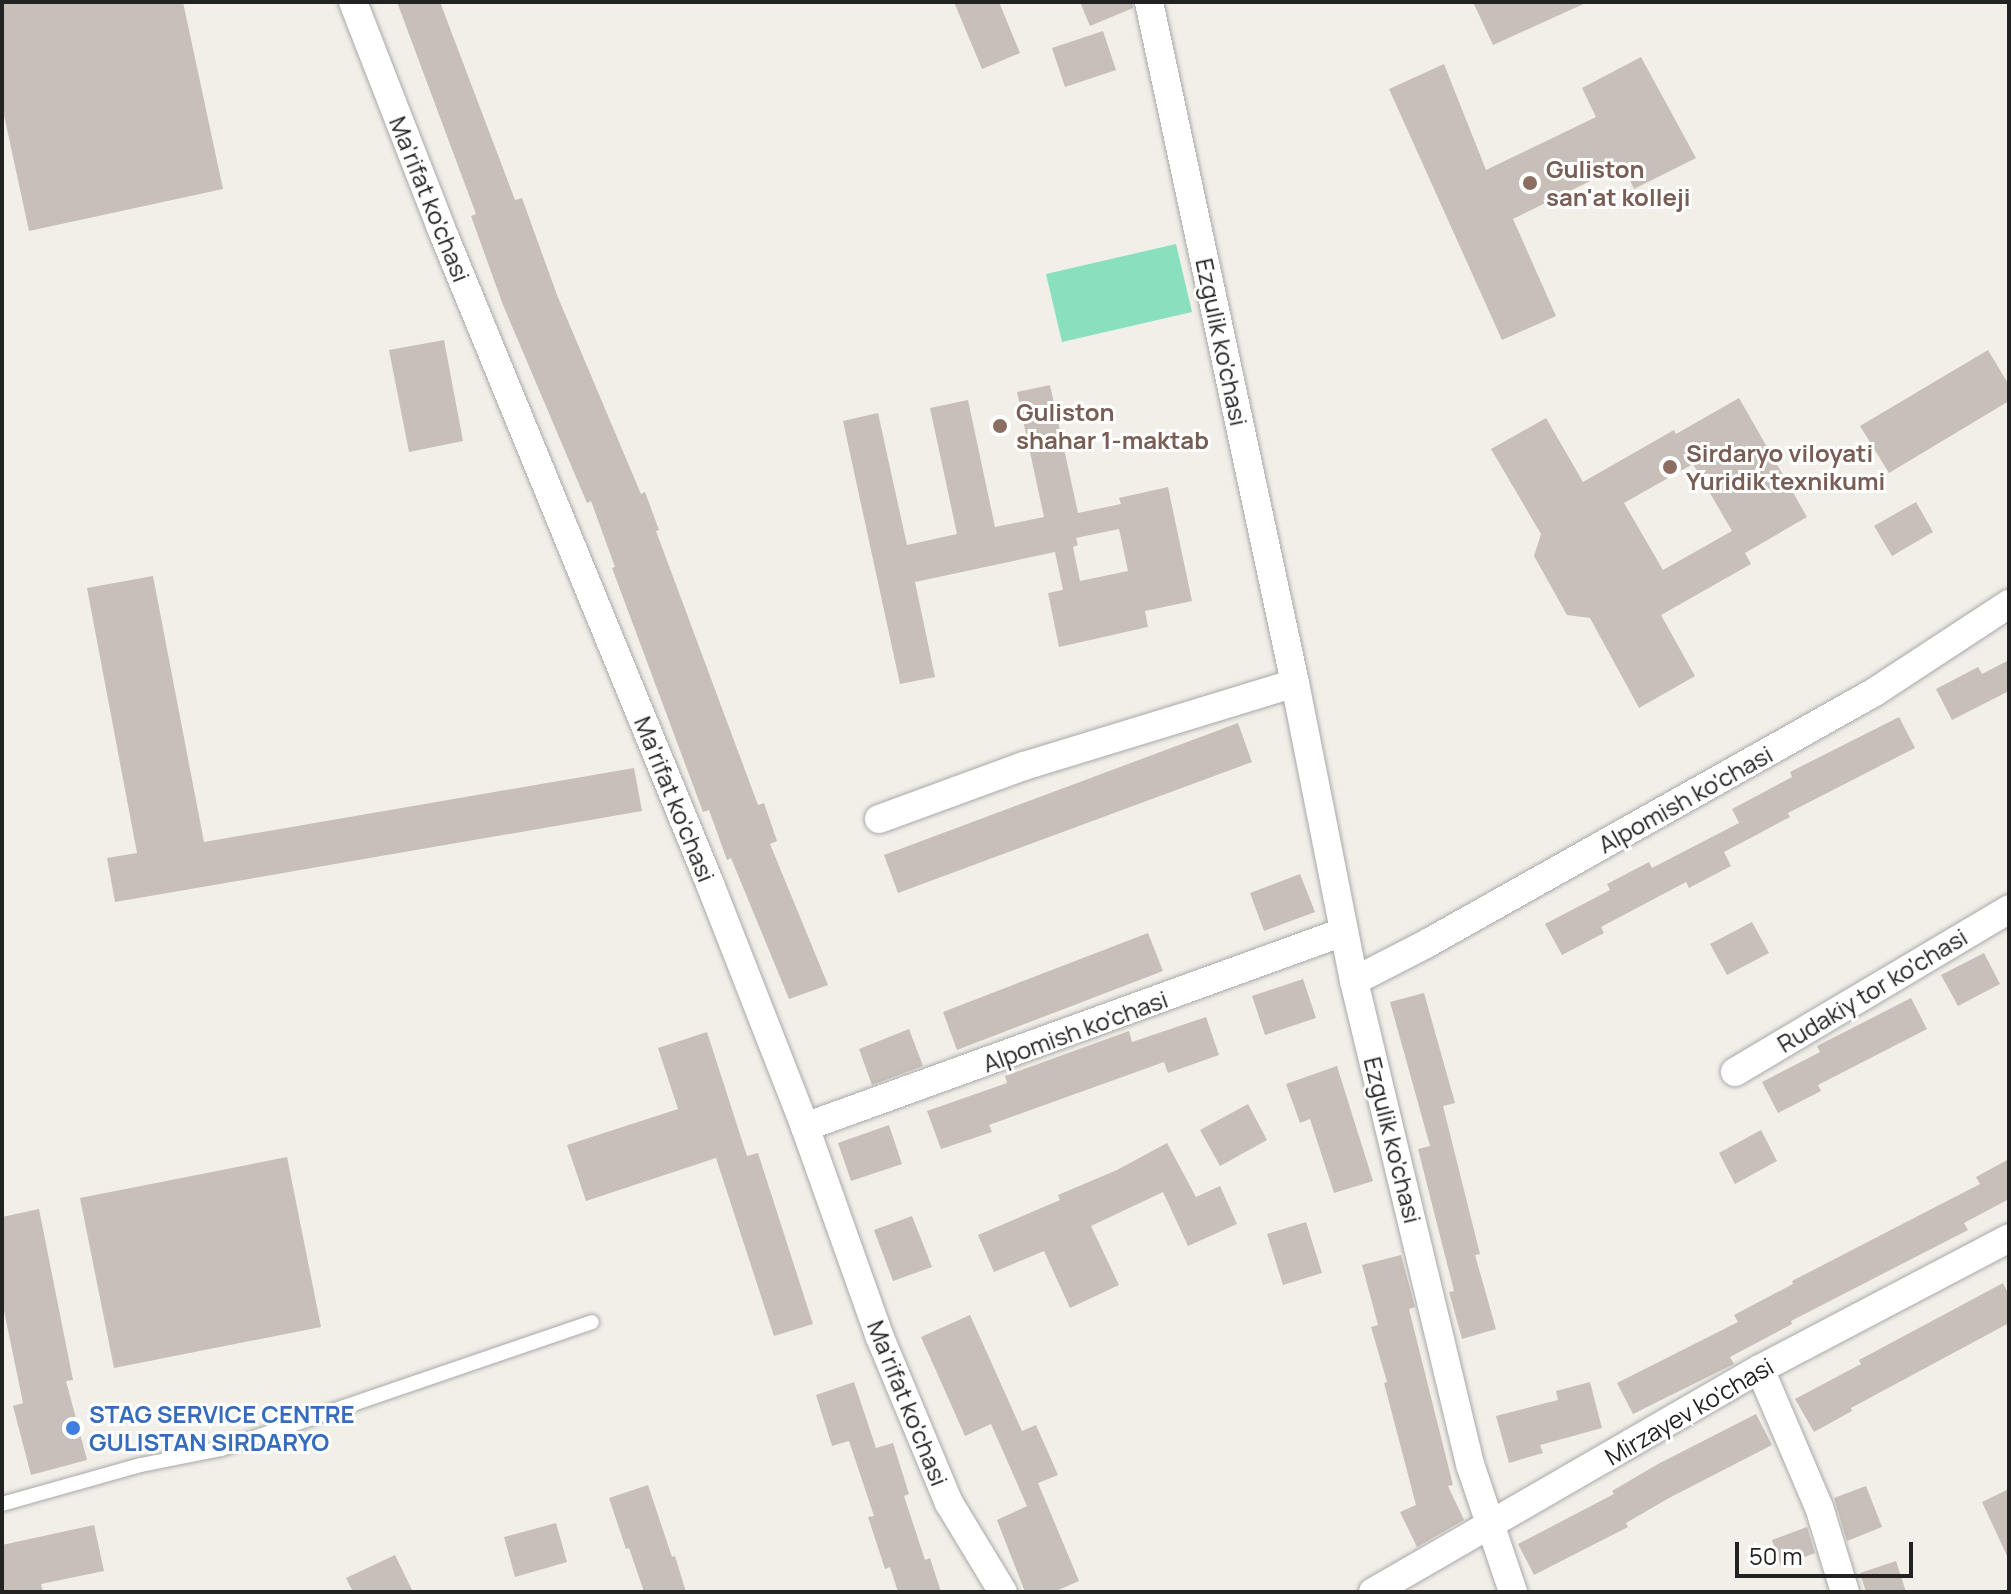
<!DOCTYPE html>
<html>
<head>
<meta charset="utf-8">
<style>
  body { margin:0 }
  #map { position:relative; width:2011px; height:1594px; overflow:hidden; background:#f2efe9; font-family:Manrope,sans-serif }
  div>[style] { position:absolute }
  .pitch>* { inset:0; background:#88e0be }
  .building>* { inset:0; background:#c7bfb8 }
  .roads { filter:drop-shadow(0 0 2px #a9a9a9) drop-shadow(0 0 2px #a9a9a9) }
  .lane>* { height:14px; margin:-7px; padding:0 7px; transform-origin:7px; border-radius:7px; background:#fff }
  .street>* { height:28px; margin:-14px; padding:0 14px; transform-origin:14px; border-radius:14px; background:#fff }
  .dots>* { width:22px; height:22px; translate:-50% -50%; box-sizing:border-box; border:4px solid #fff; border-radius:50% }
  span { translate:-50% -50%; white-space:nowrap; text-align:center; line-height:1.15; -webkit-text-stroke:6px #fff; paint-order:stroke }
  .education-label { font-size:24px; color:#785e54; font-weight:700 }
  .left { translate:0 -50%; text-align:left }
  .street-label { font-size:24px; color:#222 }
  .shop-label { font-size:24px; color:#366cbe; font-weight:700 }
  .frame { position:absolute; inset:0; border:4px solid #222; pointer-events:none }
  .scale { position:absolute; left:1735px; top:1542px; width:178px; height:36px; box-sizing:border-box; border:4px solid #222; border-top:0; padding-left:10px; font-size:24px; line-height:28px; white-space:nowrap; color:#222; -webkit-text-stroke:6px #fff; paint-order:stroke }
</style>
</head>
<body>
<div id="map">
  <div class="pitch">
    <i style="clip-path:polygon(1176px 244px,1192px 312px,1062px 342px,1046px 274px)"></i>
  </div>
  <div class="building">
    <i style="clip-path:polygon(2px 2px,183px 2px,223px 189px,29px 231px,2px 106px)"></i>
    <i style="clip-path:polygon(397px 2px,440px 2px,515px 200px,522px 198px,557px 295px,641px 494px,645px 492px,659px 530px,656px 531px,758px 805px,764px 803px,777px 841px,770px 844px,828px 985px,789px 999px,731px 858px,727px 860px,709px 810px,703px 812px,612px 568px,615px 567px,591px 501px,587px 503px,503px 305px,471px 216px,476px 214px)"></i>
    <i style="clip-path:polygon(954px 2px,999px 2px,1020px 53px,982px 69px)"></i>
    <i style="clip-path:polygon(1080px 2px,1132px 2px,1133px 8px,1090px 26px)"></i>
    <i style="clip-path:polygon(1473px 2px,1588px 2px,1493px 45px)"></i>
    <i style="clip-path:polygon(1103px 31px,1116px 70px,1065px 87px,1052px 48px)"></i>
    <i style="clip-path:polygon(1641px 57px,1696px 158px,1634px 189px,1623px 165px,1513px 219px,1556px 316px,1502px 340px,1389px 89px,1444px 64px,1486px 170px,1596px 117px,1582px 88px)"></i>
    <i style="clip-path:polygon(444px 340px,463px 441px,409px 452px,389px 350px)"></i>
    <i style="clip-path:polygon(1988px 350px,2009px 385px,2009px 401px,1889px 473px,1860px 426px)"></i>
    <i style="clip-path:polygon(evenodd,1050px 385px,1078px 513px,1121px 504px,1119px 498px,1168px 487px,1192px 601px,1145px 611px,1148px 627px,1059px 647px,1048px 593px,1063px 590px,1055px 552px,915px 582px,935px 677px,900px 684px,843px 421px,878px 413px,907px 545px,957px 534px,930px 408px,968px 400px,995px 527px,1044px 517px,1017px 392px,1050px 385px,1119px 529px,1128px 571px,1080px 581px,1073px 547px,1078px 545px,1076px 538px,1119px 529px)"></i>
    <i style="clip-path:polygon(evenodd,1739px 398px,1807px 517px,1745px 553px,1751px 564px,1661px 615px,1695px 676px,1639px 708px,1590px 618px,1567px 615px,1534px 556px,1541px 534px,1491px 449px,1546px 418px,1583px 482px,1674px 430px,1676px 434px,1739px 398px,1693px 464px,1732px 531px,1663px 570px,1624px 503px,1693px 464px)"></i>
    <i style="clip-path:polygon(1916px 502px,1933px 532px,1892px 556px,1874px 526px)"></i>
    <i style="clip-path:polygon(153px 576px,204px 842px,634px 768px,642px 811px,115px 902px,107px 858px,137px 853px,87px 588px)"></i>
    <i style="clip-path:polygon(2009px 660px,2009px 691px,1952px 720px,1936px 689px,1978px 667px,1982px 674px)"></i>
    <i style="clip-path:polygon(1899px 717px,1915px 748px,1788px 813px,1790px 817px,1724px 852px,1731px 866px,1689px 888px,1686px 882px,1601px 927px,1604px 933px,1562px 955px,1545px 924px,1610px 890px,1607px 884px,1649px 862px,1652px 868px,1739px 823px,1732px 809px,1792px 777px,1790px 772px)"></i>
    <i style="clip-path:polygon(1238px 723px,1252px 762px,898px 893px,884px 855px)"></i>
    <i style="clip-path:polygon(1300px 874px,1315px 912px,1264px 931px,1250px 893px)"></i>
    <i style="clip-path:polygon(1752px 922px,1769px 953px,1727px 975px,1710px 944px)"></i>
    <i style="clip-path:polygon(1148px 933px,1163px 971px,957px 1050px,943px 1012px)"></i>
    <i style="clip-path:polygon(1984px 953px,2000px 984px,1958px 1006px,1941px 975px)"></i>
    <i style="clip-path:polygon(1303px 979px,1316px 1018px,1265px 1035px,1252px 996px)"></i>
    <i style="clip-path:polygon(1424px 993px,1455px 1103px,1443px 1106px,1480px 1254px,1475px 1255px,1496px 1329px,1462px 1339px,1449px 1292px,1454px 1291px,1418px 1149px,1430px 1146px,1390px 1002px)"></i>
    <i style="clip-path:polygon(1911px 998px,1927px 1029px,1818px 1085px,1821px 1091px,1778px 1113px,1762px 1082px,1820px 1052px,1817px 1046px)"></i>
    <i style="clip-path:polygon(1206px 1017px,1219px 1055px,1168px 1073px,1164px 1062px,989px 1125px,992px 1132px,941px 1149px,927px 1111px,1007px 1083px,1005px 1076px,1129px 1031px,1132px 1042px)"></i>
    <i style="clip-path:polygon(909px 1029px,923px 1066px,872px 1085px,859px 1049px)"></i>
    <i style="clip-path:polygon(707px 1032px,747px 1156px,758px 1153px,813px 1324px,774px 1336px,716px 1158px,586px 1201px,567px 1145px,678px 1109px,658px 1048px)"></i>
    <i style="clip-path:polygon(1337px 1066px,1373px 1181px,1334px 1193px,1310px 1119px,1300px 1123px,1286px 1084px)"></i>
    <i style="clip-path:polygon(1248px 1104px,1267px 1140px,1220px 1166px,1200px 1130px)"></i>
    <i style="clip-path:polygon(889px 1125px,902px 1164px,851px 1181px,838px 1143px)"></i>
    <i style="clip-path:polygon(1761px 1130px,1777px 1161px,1735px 1184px,1719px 1153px)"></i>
    <i style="clip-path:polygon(1167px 1143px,1196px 1197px,1220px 1186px,1237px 1224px,1188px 1246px,1163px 1192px,1091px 1226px,1119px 1285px,1070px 1308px,1044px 1251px,994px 1272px,978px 1235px,1060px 1200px,1058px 1195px,1117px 1170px)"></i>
    <i style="clip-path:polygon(287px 1157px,321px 1327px,114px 1368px,80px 1198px)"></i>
    <i style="clip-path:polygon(2009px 1159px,2009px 1199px,1964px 1223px,1968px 1230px,1791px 1321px,1792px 1324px,1730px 1357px,1734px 1364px,1633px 1414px,1617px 1383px,1738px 1322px,1734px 1315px,1793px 1284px,1792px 1281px,1980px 1184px,1976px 1177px)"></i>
    <i style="clip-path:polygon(39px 1209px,73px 1380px,66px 1381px,87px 1460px,31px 1475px,13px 1406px,23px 1403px,2px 1301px,2px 1217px)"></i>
    <i style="clip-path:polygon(912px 1216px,932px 1267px,893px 1281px,874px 1230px)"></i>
    <i style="clip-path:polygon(1306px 1222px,1322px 1273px,1283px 1285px,1267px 1234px)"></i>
    <i style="clip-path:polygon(1401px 1255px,1415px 1307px,1409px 1309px,1453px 1485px,1448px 1486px,1464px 1520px,1417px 1547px,1400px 1512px,1416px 1505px,1384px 1383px,1387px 1382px,1371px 1327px,1378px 1325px,1362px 1265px)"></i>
    <i style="clip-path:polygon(2003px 1283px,2009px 1295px,2009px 1323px,1851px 1408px,1852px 1411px,1814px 1432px,1795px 1399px,1861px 1364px,1859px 1360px)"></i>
    <i style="clip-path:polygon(970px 1315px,1022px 1431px,1036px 1425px,1058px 1475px,1038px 1483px,1079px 1581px,1054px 1592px,1025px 1592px,997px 1520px,1027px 1506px,991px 1424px,965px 1436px,921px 1337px)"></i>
    <i style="clip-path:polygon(854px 1382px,876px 1448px,893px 1443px,909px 1494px,904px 1496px,925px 1560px,930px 1558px,941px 1592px,898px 1592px,890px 1567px,885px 1569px,868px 1517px,874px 1516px,849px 1441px,832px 1446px,816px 1395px)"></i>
    <i style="clip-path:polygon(1590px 1382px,1602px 1428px,1540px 1445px,1543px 1453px,1509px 1463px,1496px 1416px,1558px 1400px,1556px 1391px)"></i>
    <i style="clip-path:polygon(1756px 1414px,1772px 1445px,1669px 1498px,1626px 1523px,1628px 1527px,1534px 1575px,1518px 1544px,1614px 1494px,1612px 1491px,1658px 1464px)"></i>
    <i style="clip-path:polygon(648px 1485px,672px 1557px,675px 1556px,686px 1592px,644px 1592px,629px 1548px,626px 1549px,609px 1498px)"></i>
    <i style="clip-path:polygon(1866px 1486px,1882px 1527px,1847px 1541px,1834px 1498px)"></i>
    <i style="clip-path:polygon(2009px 1489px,2009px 1560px,1982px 1502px)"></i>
    <i style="clip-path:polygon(556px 1523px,567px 1562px,515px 1577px,504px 1537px)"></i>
    <i style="clip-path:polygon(94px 1525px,104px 1571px,41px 1584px,43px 1592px,2px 1592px,2px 1545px)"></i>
    <i style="clip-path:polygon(1807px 1527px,1815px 1553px,1781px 1566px,1772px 1540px)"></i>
    <i style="clip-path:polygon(395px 1555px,413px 1592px,353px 1592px,346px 1578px)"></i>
    <i style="clip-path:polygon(1896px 1561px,1906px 1592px,1866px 1592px,1860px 1573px)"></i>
  </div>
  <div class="roads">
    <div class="lane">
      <i style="left:2px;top:1504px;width:144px;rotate:-15.7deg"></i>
      <i style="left:141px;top:1465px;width:82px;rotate:-11.3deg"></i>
      <i style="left:221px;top:1449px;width:392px;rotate:-18.9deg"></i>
    </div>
    <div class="street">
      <i style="left:353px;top:2px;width:243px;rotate:68.7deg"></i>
      <i style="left:441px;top:228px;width:709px;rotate:67.7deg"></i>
      <i style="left:710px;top:884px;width:261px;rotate:68.6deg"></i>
      <i style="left:805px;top:1127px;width:221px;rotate:70.4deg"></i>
      <i style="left:879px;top:1335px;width:182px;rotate:67.4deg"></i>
      <i style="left:949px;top:1503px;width:104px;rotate:58.8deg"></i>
      <i style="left:1149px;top:2px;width:696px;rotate:77.9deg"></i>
      <i style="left:1295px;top:683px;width:304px;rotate:78.8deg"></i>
      <i style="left:1354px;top:981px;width:500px;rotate:76.5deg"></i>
      <i style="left:1471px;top:1467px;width:132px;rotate:71.4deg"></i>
      <i style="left:879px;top:819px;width:154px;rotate:-20.1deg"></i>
      <i style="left:1024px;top:766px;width:283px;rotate:-17deg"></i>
      <i style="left:1354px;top:981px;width:81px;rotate:-27.2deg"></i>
      <i style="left:1426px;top:944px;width:513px;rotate:-29.32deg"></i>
      <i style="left:1873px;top:693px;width:163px;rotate:-33.2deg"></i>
      <i style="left:1735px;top:1072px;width:319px;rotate:-30.7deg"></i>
      <i style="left:805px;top:1127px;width:572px;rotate:-19.92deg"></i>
      <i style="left:1760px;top:1369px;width:150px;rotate:66.9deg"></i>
      <i style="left:1819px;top:1507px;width:89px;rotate:73deg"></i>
      <i style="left:1373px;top:1592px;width:447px;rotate:-30deg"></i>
      <i style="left:1760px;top:1369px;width:281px;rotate:-27.7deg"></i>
    </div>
  </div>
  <div class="dots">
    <i style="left:1530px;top:183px;background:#8d6e63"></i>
    <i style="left:1000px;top:426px;background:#8d6e63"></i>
    <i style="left:1670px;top:467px;background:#8d6e63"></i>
    <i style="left:73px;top:1428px;background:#3f7fe0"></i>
  </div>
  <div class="education-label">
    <span class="left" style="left:1546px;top:183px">Guliston<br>san'at kolleji</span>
    <span class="left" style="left:1016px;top:426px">Guliston<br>shahar 1-maktab</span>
    <span class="left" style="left:1686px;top:467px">Sirdaryo viloyati<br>Yuridik texnikumi</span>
  </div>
  <div class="street-label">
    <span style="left:430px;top:199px;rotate:68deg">Ma'rifat ko'chasi</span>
    <span style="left:1222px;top:342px;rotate:78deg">Ezgulik ko'chasi</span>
    <span style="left:675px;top:799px;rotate:68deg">Ma'rifat ko'chasi</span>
    <span style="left:1685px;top:799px;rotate:-29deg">Alpomish ko'chasi</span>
    <span style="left:1872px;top:990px;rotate:-31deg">Rudakiy tor ko'chasi</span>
    <span style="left:1075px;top:1031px;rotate:-20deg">Alpomish ko'chasi</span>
    <span style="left:1393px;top:1140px;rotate:76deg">Ezgulik ko'chasi</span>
    <span style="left:908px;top:1403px;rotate:68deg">Ma'rifat ko'chasi</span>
    <span style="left:1689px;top:1411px;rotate:-30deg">Mirzayev ko'chasi</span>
  </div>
  <div class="shop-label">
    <span class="left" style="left:89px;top:1428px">STAG SERVICE CENTRE<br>GULISTAN SIRDARYO</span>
  </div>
  <div class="frame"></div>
  <div class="scale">50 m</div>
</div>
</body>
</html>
